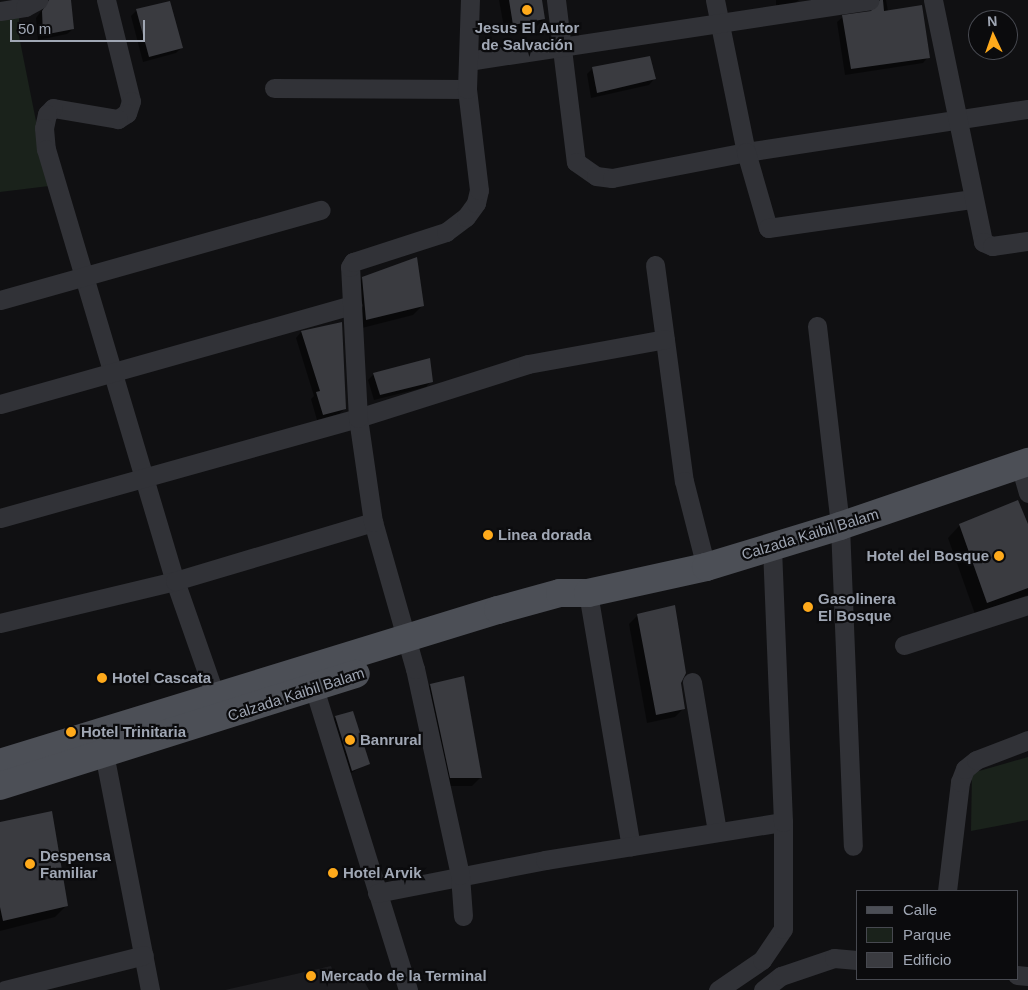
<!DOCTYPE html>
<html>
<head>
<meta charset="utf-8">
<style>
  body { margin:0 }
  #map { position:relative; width:1028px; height:990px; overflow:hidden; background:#101012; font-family:Helvetica,sans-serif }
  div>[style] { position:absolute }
  .built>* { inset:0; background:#1c1c1f }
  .green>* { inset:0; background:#1a221b }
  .shadow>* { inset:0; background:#0007 }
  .building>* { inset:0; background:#3a3b40 }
  .street>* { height:19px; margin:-9.5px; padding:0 9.5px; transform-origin:9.5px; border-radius:9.5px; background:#313237 }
  .primary>* { height:28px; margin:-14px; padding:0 14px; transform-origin:14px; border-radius:14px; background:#4c4f56 }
  .dots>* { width:14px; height:14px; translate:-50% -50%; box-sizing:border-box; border:2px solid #0b0b0d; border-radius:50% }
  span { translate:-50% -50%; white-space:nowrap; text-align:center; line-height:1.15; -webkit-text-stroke:4.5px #0b0b0d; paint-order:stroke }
  .poi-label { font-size:15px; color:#a0a7b4; font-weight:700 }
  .left { translate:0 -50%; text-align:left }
  .right { translate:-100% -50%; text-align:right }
  .street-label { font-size:15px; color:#a0a7b4 }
  .legend { position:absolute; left:856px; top:890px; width:162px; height:90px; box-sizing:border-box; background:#0b0b0d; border:1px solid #474950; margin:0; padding:6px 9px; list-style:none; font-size:15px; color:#a0a7b4 }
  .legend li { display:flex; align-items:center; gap:10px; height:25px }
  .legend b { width:25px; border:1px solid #474950 }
  .north { position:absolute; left:968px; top:10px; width:50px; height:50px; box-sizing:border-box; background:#0b0b0d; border:1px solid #474950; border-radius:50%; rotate:357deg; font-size:14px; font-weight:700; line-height:20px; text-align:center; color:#a0a7b4 }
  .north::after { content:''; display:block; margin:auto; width:18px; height:22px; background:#ffaa1b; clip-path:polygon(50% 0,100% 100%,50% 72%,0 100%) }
  .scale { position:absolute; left:10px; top:20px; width:135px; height:22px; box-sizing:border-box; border:2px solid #a0a7b4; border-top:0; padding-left:6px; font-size:15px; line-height:18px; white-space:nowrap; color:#a0a7b4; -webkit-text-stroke:4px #0b0b0d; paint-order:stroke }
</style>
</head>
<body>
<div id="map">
  <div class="built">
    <i style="clip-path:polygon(331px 966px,336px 980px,359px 972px,369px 990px,225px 990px)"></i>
  </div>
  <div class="green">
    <i style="clip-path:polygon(0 9px,19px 11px,19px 36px,49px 186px,0 192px)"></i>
    <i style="clip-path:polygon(1028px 757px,1028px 820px,971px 831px,972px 773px)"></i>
  </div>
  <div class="shadow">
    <i style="clip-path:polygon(69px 0,73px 29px,67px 34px,38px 40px,36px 18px,44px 7px,53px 0)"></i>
    <i style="clip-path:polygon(499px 0,540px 0,544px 19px,535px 28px,505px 33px)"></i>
    <i style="clip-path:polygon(776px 0,799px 0,794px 4px,776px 5px)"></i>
    <i style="clip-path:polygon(873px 0,886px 0,888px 11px,928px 57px,923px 63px,845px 75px,837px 22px,843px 17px,872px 11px)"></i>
    <i style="clip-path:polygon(137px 10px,182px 47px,176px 53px,143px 62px,131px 16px)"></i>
    <i style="clip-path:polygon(593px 68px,654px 79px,649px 85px,591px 98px,587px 74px)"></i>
    <i style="clip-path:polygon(363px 278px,422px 306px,413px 315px,358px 329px,354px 287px)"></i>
    <i style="clip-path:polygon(340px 323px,345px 408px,339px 414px,317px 420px,311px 399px,314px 396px,296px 338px,301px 332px)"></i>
    <i style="clip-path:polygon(374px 374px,431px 381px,426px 387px,374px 400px,368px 380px)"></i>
    <i style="clip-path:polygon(960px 525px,1028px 528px,1028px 595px,975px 614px,948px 538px)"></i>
    <i style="clip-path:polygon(638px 615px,680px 683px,684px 708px,675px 717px,647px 723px,629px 624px)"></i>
    <i style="clip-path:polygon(430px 685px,481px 777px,472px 786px,442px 786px,421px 694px)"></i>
    <i style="clip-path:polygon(353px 713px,368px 763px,346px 776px,329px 723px,335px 717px)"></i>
    <i style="clip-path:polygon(0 823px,67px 905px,55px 917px,0 931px)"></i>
  </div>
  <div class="building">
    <i style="clip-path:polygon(49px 0,71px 0,74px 29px,43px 35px,42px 11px)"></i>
    <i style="clip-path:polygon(509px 0,542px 0,545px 19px,513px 25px)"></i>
    <i style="clip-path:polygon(880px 0,883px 0,884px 11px,922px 5px,930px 58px,851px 69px,842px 15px,871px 11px)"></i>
    <i style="clip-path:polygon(170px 1px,183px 48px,149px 57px,136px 9px)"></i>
    <i style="clip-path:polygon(650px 56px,656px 79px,597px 93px,592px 67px)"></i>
    <i style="clip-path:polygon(417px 257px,424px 306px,366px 320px,362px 277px)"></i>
    <i style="clip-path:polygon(342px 322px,346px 409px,323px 415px,316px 392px,320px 391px,301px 331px)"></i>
    <i style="clip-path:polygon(430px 358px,433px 382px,380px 395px,373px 373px)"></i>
    <i style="clip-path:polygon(1018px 500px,1028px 524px,1028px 588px,987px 603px,959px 524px)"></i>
    <i style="clip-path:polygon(675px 605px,686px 673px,681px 683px,685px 709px,656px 715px,637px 614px)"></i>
    <i style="clip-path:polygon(464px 676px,482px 778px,450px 778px,430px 684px)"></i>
    <i style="clip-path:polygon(353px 711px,370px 764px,352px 771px,335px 716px)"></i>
    <i style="clip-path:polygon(52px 811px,68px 906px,3px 921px,0 907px,0 822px)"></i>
  </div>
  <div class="street">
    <i style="left:106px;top:0;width:104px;rotate:76.1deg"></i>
    <i style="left:131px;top:101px;width:13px;rotate:108deg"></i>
    <i style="left:127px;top:113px;width:11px;rotate:146deg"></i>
    <i style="left:118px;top:119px;width:66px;rotate:-170.4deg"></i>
    <i style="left:53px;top:108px;width:8px;rotate:135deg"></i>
    <i style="left:47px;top:114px;width:14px;rotate:102deg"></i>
    <i style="left:44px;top:128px;width:21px;rotate:85deg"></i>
    <i style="left:46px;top:149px;width:451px;rotate:73.4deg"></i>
    <i style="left:175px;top:581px;width:124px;rotate:70.7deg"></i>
    <i style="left:556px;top:0;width:163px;rotate:83deg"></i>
    <i style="left:576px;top:162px;width:24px;rotate:35deg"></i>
    <i style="left:596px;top:176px;width:16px;rotate:7deg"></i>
    <i style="left:612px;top:178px;width:136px;rotate:-11deg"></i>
    <i style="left:746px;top:152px;width:285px;rotate:-8.7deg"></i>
    <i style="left:715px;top:0;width:155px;rotate:78.5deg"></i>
    <i style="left:746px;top:152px;width:79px;rotate:73.9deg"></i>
    <i style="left:768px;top:228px;width:207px;rotate:-8.1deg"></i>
    <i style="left:933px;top:0;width:247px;rotate:78.3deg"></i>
    <i style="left:983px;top:242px;width:10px;rotate:24deg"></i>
    <i style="left:992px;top:246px;width:36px;rotate:-8deg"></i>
    <i style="left:0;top:11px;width:25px;rotate:-9deg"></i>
    <i style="left:25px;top:7px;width:15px;rotate:-28deg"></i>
    <i style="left:468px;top:61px;width:406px;rotate:-8.6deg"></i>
    <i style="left:274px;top:88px;width:193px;rotate:0.3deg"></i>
    <i style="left:655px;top:265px;width:218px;rotate:82.4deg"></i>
    <i style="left:684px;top:481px;width:89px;rotate:75.7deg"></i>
    <i style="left:0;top:300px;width:333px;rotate:-15.7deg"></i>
    <i style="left:817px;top:326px;width:201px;rotate:83.4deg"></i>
    <i style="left:840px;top:526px;width:320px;rotate:87.7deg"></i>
    <i style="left:0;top:404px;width:366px;rotate:-15.7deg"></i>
    <i style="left:1020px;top:465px;width:29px;rotate:74deg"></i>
    <i style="left:0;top:518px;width:372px;rotate:-15.6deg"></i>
    <i style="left:358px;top:418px;width:178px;rotate:-17.6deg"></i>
    <i style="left:528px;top:364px;width:139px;rotate:-10.3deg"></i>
    <i style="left:588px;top:593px;width:257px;rotate:80.4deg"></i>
    <i style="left:0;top:623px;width:180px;rotate:-13.5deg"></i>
    <i style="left:175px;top:581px;width:207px;rotate:-16.6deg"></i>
    <i style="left:904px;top:645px;width:130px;rotate:-17.9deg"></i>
    <i style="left:692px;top:682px;width:152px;rotate:80.5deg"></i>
    <i style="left:314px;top:688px;width:316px;rotate:72.7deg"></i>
    <i style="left:102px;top:743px;width:252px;rotate:79deg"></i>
    <i style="left:947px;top:891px;width:110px;rotate:-83.2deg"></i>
    <i style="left:960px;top:782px;width:14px;rotate:-69deg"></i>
    <i style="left:965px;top:769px;width:14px;rotate:-39deg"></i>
    <i style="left:976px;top:760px;width:56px;rotate:-21deg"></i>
    <i style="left:377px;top:893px;width:171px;rotate:-11.1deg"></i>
    <i style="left:545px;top:860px;width:241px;rotate:-9.1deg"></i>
    <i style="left:463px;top:916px;width:41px;rotate:-94.2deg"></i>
    <i style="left:460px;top:875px;width:211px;rotate:-102.3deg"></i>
    <i style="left:415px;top:669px;width:153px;rotate:-105.9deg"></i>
    <i style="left:373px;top:522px;width:105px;rotate:-98.2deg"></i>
    <i style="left:358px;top:418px;width:151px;rotate:-93deg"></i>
    <i style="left:350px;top:267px;width:6px;rotate:-59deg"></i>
    <i style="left:353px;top:262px;width:98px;rotate:-17.9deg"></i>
    <i style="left:446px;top:232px;width:25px;rotate:-37deg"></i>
    <i style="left:466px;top:217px;width:17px;rotate:-54deg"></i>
    <i style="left:476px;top:203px;width:13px;rotate:-77deg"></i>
    <i style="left:479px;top:190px;width:102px;rotate:-96.8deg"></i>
    <i style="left:467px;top:89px;width:89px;rotate:-88.1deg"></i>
    <i style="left:1017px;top:975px;width:11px;rotate:5deg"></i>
    <i style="left:5px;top:990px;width:143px;rotate:-14.1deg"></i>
    <i style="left:718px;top:990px;width:53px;rotate:-34.3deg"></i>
    <i style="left:762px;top:960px;width:37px;rotate:-56deg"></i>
    <i style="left:783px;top:929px;width:107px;rotate:-90deg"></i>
    <i style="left:783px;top:822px;width:276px;rotate:-92.3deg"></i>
    <i style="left:763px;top:990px;width:23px;rotate:-38deg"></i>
    <i style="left:781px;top:976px;width:56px;rotate:-18.8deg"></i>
    <i style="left:834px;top:958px;width:23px;rotate:5deg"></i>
  </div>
  <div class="primary">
    <i style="left:0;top:763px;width:521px;rotate:-17.08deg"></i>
    <i style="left:498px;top:610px;width:64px;rotate:-15.3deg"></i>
    <i style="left:560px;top:593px;width:28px"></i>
    <i style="left:588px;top:593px;width:121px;rotate:-12.4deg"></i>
    <i style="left:706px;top:567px;width:140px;rotate:-17deg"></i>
    <i style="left:840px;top:526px;width:199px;rotate:-18.8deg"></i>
    <i style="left:0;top:786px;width:373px;rotate:-17.5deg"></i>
  </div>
  <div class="dots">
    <i style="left:527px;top:10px;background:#ffaa1b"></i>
    <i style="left:488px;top:535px;background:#ffaa1b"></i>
    <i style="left:999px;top:556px;background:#ffaa1b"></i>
    <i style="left:808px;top:607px;background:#ffaa1b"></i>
    <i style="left:102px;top:678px;background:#ffaa1b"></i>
    <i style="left:71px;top:732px;background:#ffaa1b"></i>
    <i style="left:350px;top:740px;background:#ffaa1b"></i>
    <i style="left:30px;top:864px;background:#ffaa1b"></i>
    <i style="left:333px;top:873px;background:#ffaa1b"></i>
    <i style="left:311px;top:976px;background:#ffaa1b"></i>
  </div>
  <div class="poi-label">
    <span style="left:527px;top:36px">Jesus El Autor<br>de Salvación</span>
    <span class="left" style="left:498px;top:535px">Linea dorada</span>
    <span class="right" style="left:989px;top:556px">Hotel del Bosque</span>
    <span class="left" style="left:818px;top:607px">Gasolinera<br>El Bosque</span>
    <span class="left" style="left:112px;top:678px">Hotel Cascata</span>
    <span class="left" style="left:81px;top:732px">Hotel Trinitaria</span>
    <span class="left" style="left:360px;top:740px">Banrural</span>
    <span class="left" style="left:40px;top:864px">Despensa<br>Familiar</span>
    <span class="left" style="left:343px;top:873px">Hotel Arvik</span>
    <span class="left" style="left:321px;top:976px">Mercado de la Terminal</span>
  </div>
  <div class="street-label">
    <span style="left:810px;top:534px;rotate:-17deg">Calzada Kaibil Balam</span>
    <span style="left:296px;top:694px;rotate:-18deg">Calzada Kaibil Balam</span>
  </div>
  <ul class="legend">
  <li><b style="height:6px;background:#4c4f56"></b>Calle</li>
  <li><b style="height:14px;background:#1a221b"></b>Parque</li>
  <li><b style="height:14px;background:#3a3b40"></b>Edificio</li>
  </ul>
  <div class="north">N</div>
  <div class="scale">50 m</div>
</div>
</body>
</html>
